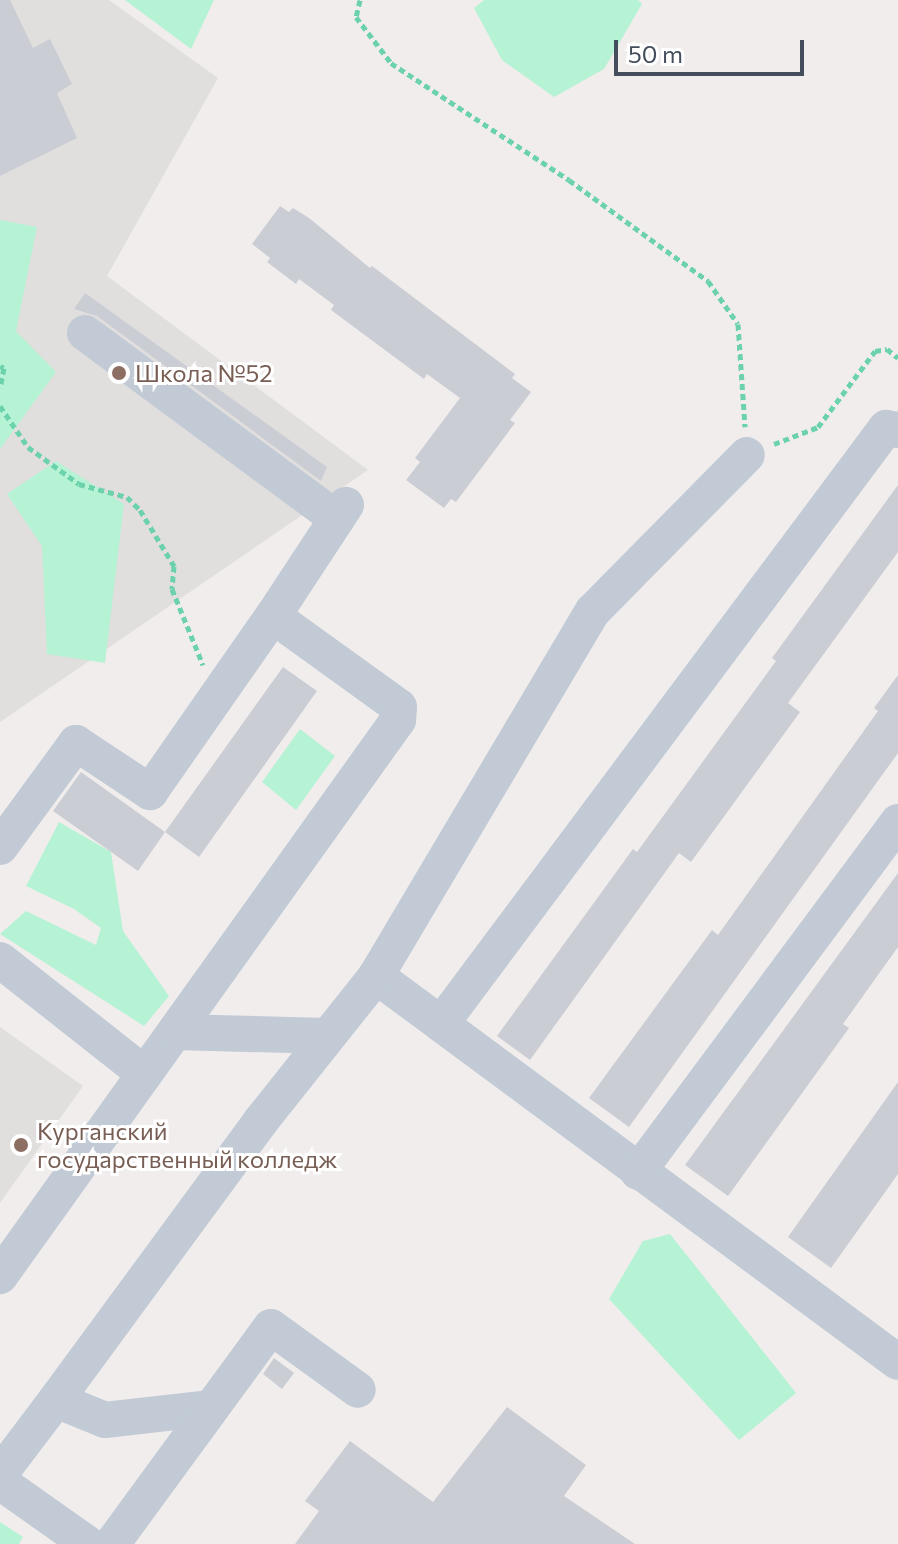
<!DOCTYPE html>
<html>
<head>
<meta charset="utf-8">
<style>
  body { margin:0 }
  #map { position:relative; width:898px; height:1544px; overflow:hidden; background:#f0edec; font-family:Commissioner,sans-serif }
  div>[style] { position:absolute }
  .education>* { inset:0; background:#e1dede }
  .green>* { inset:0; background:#b6f2d4 }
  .building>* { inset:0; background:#cbcdd5 }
  .path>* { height:5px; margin-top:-2.5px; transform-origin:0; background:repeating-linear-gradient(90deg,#6cd2ac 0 6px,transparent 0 10px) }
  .minor>* { height:36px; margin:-18px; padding:0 18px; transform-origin:18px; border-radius:18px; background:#c1cad5 }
  .dots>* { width:22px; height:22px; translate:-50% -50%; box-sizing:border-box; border:4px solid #fff; border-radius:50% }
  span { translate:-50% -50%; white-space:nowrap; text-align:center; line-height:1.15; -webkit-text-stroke:6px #fff; paint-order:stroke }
  .education-label { font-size:24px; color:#785e54 }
  .left { translate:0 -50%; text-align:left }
  .scale { position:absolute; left:614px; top:40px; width:190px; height:36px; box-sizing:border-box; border:4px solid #434d5b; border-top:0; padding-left:10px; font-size:24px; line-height:28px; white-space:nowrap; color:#434d5b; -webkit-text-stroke:6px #fff; paint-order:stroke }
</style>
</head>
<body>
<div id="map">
  <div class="education">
    <i style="clip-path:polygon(0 0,109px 0,218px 78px,107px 276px,368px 470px,0 722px)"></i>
    <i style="clip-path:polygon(0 1027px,83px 1086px,0 1203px)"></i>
  </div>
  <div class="green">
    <i style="clip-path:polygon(125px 0,214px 0,191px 49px)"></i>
    <i style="clip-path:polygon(484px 0,638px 0,642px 4px,604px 69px,554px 97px,502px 60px,474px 8px)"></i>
    <i style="clip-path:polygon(0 220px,37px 227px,16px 331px,56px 372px,0 449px)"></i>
    <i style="clip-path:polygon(56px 461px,124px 504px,105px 663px,47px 654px,42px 546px,7px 494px)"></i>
    <i style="clip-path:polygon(300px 729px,335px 756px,296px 810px,262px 782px)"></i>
    <i style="clip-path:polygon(59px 822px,111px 852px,123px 931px,169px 996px,144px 1026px,0 934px,26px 911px,96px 945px,101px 928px,74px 909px,26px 886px)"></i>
    <i style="clip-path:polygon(670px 1234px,796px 1393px,739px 1440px,609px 1299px,643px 1241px)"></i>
    <i style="clip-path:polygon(0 1522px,23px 1537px,19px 1544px,0 1544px)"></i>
  </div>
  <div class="building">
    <i style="clip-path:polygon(0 0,10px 0,33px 48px,50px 39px,72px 84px,57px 93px,77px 138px,0 176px)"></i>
    <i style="clip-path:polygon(280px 206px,289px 212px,293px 208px,309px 218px,370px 268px,372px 266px,515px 374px,512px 378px,531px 392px,510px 420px,515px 423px,456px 502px,451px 499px,444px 508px,406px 480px,420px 462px,415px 458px,460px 398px,427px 374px,424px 379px,331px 310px,334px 305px,299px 279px,296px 284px,267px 262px,270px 258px,252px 244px)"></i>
    <i style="clip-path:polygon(85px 293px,327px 467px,321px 481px,97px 316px,74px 309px)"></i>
    <i style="clip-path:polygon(898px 485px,898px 552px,788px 703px,800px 712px,691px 862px,679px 853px,530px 1060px,497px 1036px,633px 849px,637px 852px,776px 661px,772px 658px)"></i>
    <i style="clip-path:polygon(283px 667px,317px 691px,199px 857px,165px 832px)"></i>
    <i style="clip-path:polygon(898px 675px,898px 753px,629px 1127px,589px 1098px,712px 930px,718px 935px,878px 711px,874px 708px)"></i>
    <i style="clip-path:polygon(81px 772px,165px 832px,138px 871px,53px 811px)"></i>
    <i style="clip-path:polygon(898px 873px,898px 947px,843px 1024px,849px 1028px,728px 1196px,685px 1165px)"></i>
    <i style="clip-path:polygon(898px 1082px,898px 1174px,831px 1268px,788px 1237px)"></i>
    <i style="clip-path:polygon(274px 1358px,294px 1373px,282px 1389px,263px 1374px)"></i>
    <i style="clip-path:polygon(507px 1407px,586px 1465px,564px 1496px,635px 1544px,295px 1544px,319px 1511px,305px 1501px,350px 1441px,433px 1502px)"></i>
  </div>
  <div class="path">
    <i style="left:360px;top:0;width:17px;rotate:103deg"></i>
    <i style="left:356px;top:17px;width:58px;rotate:52.7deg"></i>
    <i style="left:391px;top:63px;width:213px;rotate:33.3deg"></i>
    <i style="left:569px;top:180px;width:172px;rotate:36deg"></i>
    <i style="left:708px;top:281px;width:52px;rotate:55.1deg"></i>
    <i style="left:738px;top:324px;width:103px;rotate:86.1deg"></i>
    <i style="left:0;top:366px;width:4px;rotate:27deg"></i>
    <i style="left:4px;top:368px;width:20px;rotate:101deg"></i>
    <i style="left:0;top:406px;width:50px;rotate:55.7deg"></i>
    <i style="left:28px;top:447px;width:63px;rotate:36deg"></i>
    <i style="left:79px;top:484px;width:50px;rotate:15.2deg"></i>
    <i style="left:127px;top:497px;width:18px;rotate:45deg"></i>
    <i style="left:140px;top:510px;width:66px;rotate:58.7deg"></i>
    <i style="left:174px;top:566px;width:23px;rotate:95deg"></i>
    <i style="left:172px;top:589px;width:82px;rotate:67.8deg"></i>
    <i style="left:774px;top:444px;width:47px;rotate:-21.1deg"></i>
    <i style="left:818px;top:427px;width:95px;rotate:-53.1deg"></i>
    <i style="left:875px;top:351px;width:12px;rotate:-9deg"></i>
    <i style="left:887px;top:349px;width:14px;rotate:39deg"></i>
  </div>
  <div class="minor">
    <i style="left:85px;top:333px;width:313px;rotate:36.4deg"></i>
    <i style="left:273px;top:616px;width:133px;rotate:-56.7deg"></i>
    <i style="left:0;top:847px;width:129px;rotate:-53.8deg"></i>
    <i style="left:76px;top:743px;width:89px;rotate:33.5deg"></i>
    <i style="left:150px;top:792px;width:215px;rotate:-55.1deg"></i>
    <i style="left:273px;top:616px;width:155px;rotate:35.8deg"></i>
    <i style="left:399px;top:707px;width:13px;rotate:94deg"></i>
    <i style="left:398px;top:720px;width:684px;rotate:125.6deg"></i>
    <i style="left:0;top:960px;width:184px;rotate:38.2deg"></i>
    <i style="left:376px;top:976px;width:81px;rotate:36.4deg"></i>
    <i style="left:441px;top:1024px;width:744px;rotate:-53.25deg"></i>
    <i style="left:886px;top:428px;width:12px;rotate:9deg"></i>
    <i style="left:441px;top:1024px;width:568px;rotate:36.49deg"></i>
    <i style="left:175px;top:1032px;width:153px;rotate:1.5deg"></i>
    <i style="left:638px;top:1172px;width:436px;rotate:-53.4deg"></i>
    <i style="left:56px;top:1400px;width:345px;rotate:-53.7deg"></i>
    <i style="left:260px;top:1122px;width:186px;rotate:-51.5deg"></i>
    <i style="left:376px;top:976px;width:425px;rotate:-59.3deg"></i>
    <i style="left:593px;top:611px;width:219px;rotate:-45.4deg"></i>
    <i style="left:0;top:1474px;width:93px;rotate:-52.9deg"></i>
    <i style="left:56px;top:1400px;width:53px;rotate:22.2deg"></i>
    <i style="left:105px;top:1420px;width:107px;rotate:-6.5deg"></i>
    <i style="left:0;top:1482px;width:108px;rotate:35.2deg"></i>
    <i style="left:112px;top:1544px;width:269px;rotate:-53.8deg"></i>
    <i style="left:271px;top:1327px;width:107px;rotate:35.9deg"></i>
  </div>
  <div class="dots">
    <i style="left:119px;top:373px;background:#8d6e63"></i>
    <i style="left:21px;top:1145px;background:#8d6e63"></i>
  </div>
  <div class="education-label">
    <span class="left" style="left:135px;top:373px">Школа №52</span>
    <span class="left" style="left:37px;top:1145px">Курганский<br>государственный колледж</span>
  </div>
  <div class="scale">50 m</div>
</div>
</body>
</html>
